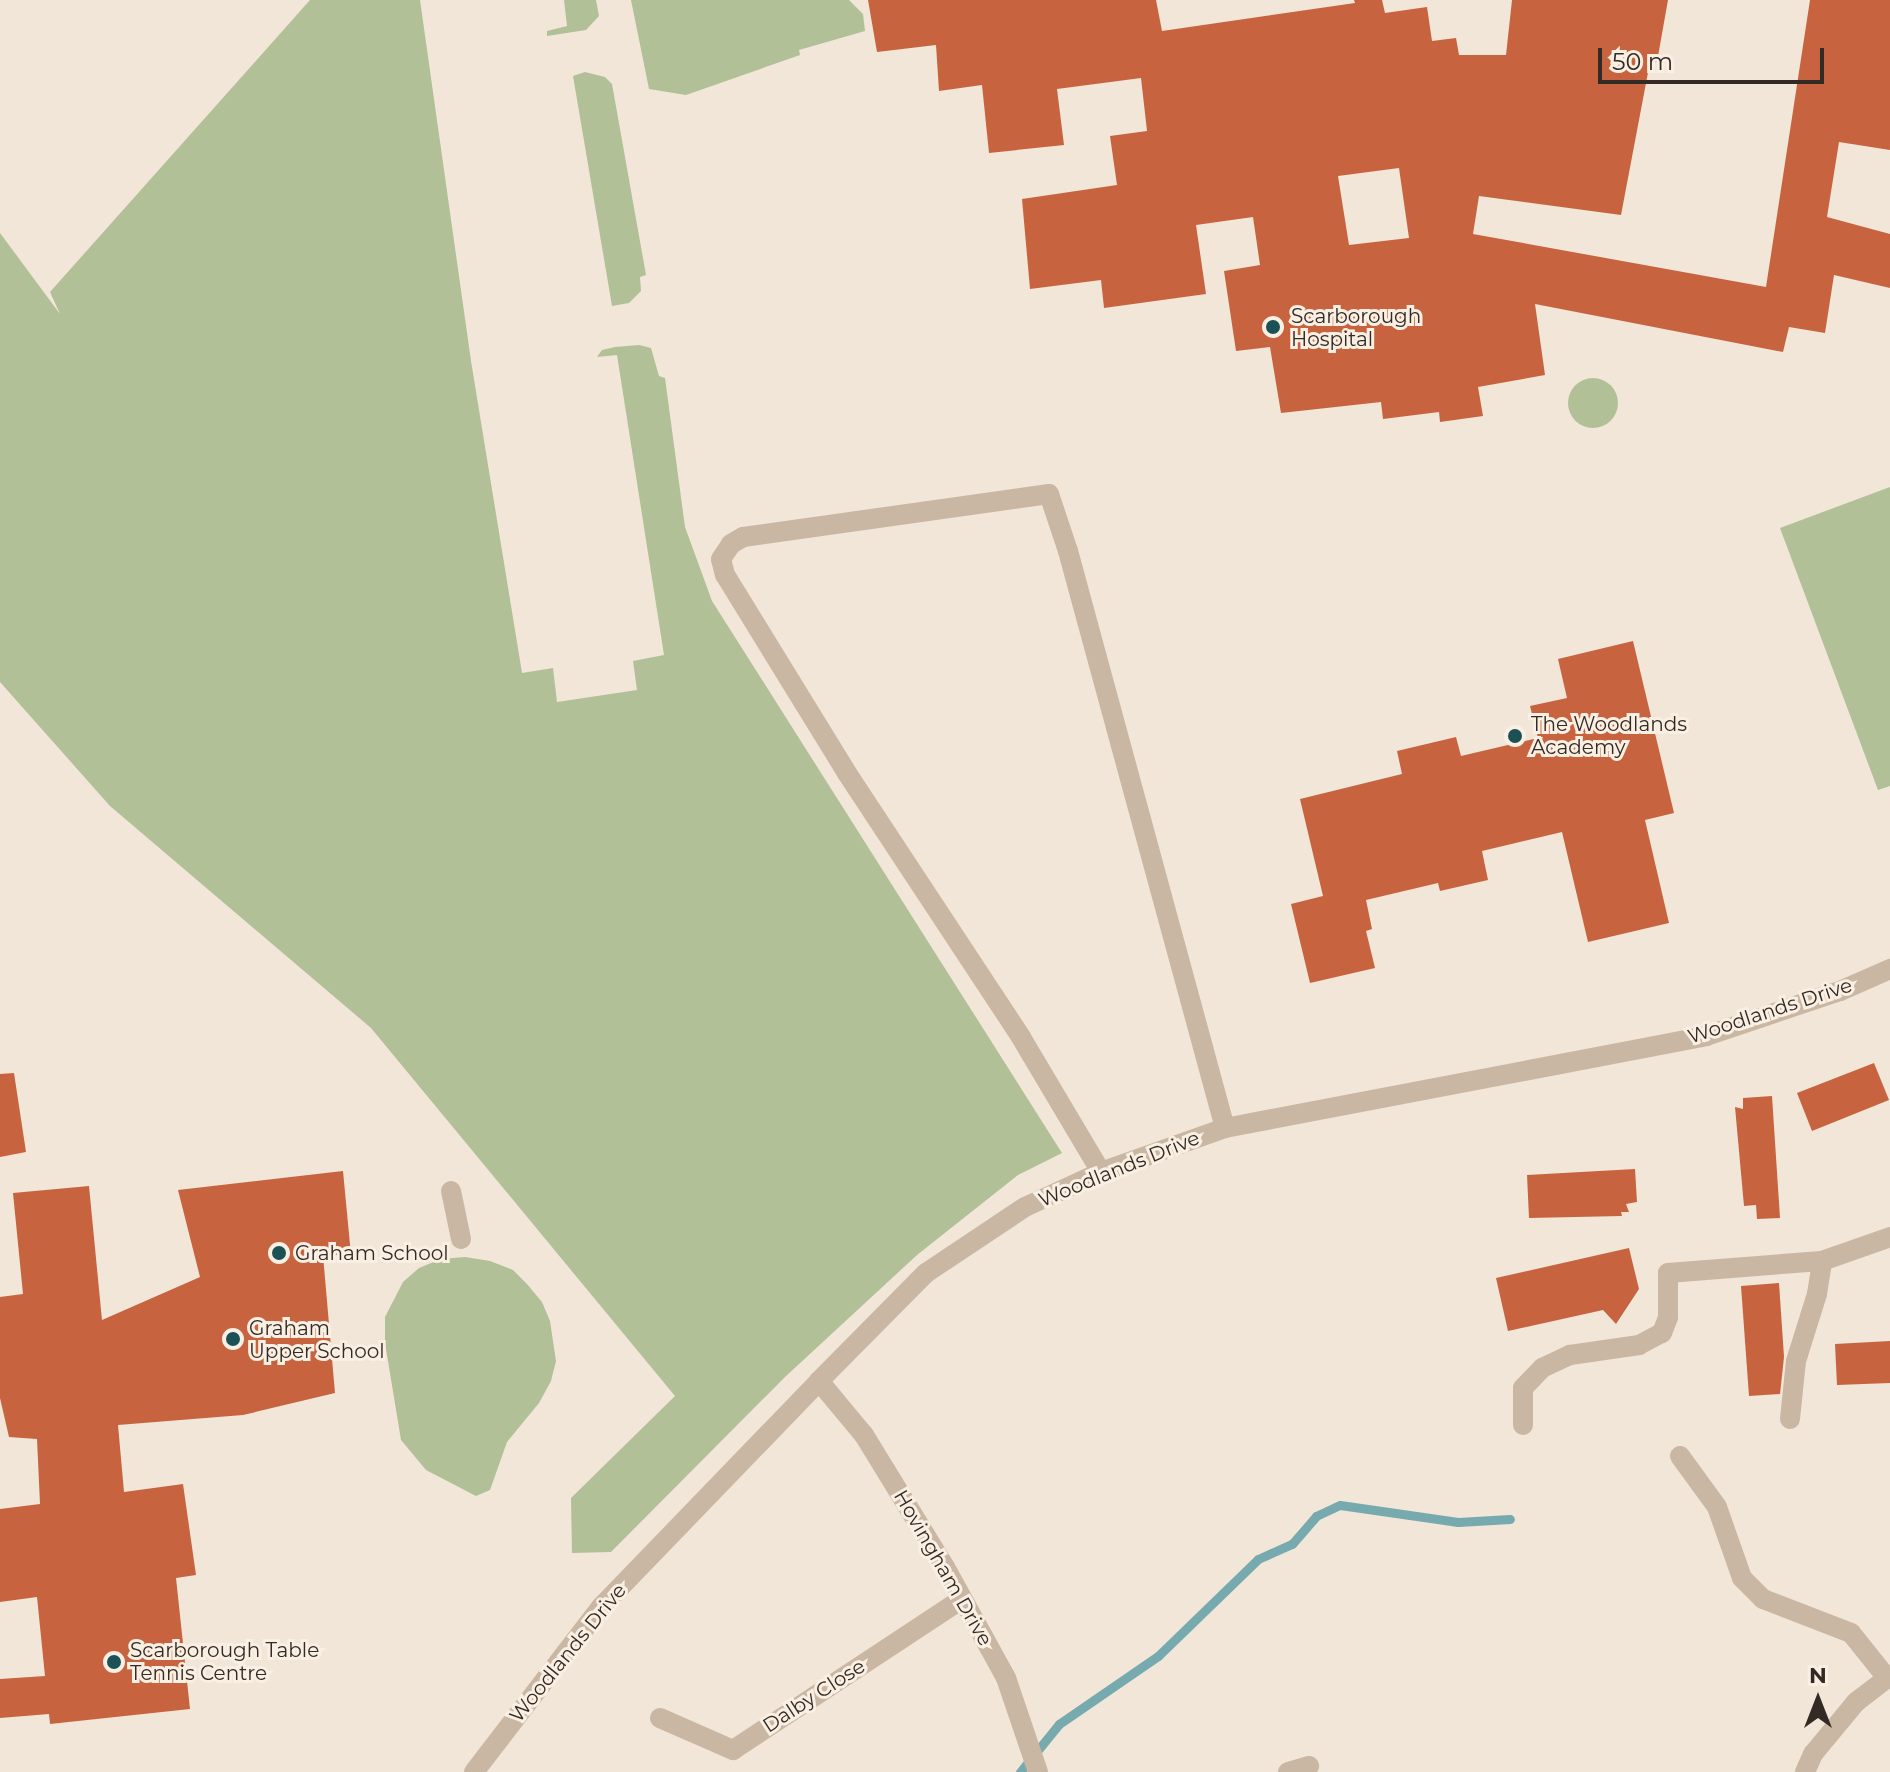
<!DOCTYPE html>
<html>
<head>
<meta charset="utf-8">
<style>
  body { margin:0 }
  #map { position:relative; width:1890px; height:1772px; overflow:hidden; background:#f1e6d7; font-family:Montserrat,sans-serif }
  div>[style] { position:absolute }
  .green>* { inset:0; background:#b1c097 }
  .round { border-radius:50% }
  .stream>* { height:9px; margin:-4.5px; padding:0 4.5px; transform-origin:4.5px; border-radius:4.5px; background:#76aaae }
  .building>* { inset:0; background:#c7643f }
  .minor>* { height:20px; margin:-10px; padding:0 10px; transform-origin:10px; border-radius:10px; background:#c9b6a3 }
  .dots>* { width:22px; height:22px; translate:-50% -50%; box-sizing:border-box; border:4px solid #f9f0e3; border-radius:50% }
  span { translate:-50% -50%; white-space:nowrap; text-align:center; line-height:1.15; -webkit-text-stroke:6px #f9f0e3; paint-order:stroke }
  .poi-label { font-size:20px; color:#342a25 }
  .left { translate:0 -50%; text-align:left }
  .street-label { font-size:20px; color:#342a25 }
  .north { position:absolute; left:1778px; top:1660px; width:80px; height:80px; -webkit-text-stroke:6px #f9f0e3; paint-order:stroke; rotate:0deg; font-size:22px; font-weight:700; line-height:32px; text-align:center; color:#342a25 }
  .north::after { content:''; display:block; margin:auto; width:28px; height:36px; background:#342a25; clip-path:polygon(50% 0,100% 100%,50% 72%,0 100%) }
  .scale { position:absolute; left:1598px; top:48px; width:226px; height:36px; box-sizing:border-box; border:4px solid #342a25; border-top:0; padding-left:10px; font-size:24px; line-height:28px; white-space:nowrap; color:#342a25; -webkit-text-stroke:6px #f9f0e3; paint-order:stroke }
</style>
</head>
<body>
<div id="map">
  <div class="green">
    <i style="clip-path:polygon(310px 0,420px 0,471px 361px,522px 673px,553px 668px,557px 702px,637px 690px,633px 661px,664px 655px,617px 355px,597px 357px,602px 350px,615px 347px,639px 345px,651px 348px,659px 376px,665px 378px,685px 527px,712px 601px,1062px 1153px,1018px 1175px,917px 1255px,785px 1377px,611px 1552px,572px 1553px,571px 1498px,675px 1396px,371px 1028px,110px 806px,0 682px,0 233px,60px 314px,50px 292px)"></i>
    <i style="clip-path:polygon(564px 0,596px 0,599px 16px,586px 30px,547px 36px,547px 31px,567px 26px)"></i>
    <i style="clip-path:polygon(631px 0,849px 0,863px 14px,865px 31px,799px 50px,800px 55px,686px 95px,649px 89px)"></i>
    <i style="clip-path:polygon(585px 72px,605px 77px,612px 84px,646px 275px,640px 277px,641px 291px,629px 303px,612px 306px,573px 76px)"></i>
    <i class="round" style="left:1568px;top:378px;width:50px;height:50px"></i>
    <i style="clip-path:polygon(1890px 487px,1890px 786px,1878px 790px,1780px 528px)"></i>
    <i style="clip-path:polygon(465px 1257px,490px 1261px,513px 1270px,527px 1284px,542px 1302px,550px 1321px,556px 1361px,551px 1381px,539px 1403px,507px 1442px,490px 1490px,476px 1496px,426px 1470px,401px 1440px,385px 1343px,385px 1317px,403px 1282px,419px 1268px,441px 1259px)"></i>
  </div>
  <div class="stream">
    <i style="left:1020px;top:1772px;width:62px;rotate:-50.9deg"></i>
    <i style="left:1059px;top:1724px;width:120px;rotate:-34.5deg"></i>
    <i style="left:1158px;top:1656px;width:139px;rotate:-44.1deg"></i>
    <i style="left:1258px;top:1559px;width:37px;rotate:-24deg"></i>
    <i style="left:1292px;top:1544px;width:37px;rotate:-49deg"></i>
    <i style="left:1316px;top:1516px;width:26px;rotate:-25deg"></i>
    <i style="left:1340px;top:1505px;width:119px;rotate:8.2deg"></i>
    <i style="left:1458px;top:1522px;width:52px;rotate:-3.3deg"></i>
  </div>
  <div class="building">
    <i style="clip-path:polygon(evenodd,868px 0,1156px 0,1162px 31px,1355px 3px,1354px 0,1382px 0,1385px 13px,1427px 7px,1432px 41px,1456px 38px,1459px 55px,1506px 55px,1512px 0,1668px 0,1657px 62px,1650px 62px,1621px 215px,1479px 196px,1473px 234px,1766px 287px,1810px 0,1890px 0,1890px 150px,1839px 142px,1827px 217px,1890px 234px,1890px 288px,1834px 275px,1825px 333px,1789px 327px,1783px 352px,1535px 304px,1545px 375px,1478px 387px,1483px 416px,1440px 422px,1439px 412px,1383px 419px,1381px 402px,1281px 413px,1270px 347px,1236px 351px,1224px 271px,1260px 265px,1253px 217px,1196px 225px,1206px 294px,1104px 308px,1101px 280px,1030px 289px,1022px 199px,1117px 185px,1110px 136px,1147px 131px,1141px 78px,1057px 89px,1064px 145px,989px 153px,982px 85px,939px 91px,936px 45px,877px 52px,868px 0,1399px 168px,1409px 238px,1349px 245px,1338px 176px,1399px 168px)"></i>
    <i style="clip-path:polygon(1633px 641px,1674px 813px,1645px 820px,1669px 923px,1588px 942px,1562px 832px,1482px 851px,1488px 880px,1440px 891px,1438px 883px,1366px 900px,1372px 929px,1366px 931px,1375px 968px,1310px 983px,1291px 904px,1323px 896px,1300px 799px,1402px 774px,1397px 751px,1456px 737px,1461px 756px,1538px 738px,1530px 706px,1567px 698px,1558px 659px)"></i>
    <i style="clip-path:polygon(1874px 1063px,1889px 1100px,1812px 1131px,1797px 1093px)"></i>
    <i style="clip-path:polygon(14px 1073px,26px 1152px,0 1157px,0 1074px)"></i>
    <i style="clip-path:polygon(1772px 1096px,1780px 1218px,1757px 1219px,1756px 1205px,1744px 1206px,1735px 1107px,1743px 1109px,1743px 1098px)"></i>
    <i style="clip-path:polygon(1635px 1169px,1637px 1202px,1626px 1204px,1629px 1212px,1621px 1212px,1622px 1216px,1529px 1218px,1527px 1175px)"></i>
    <i style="clip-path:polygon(343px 1171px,351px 1255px,323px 1255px,335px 1393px,243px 1415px,118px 1425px,124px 1492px,183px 1484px,196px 1575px,176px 1578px,190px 1709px,50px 1724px,49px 1714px,0 1718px,0 1679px,45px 1676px,37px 1597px,0 1602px,0 1509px,40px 1504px,37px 1439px,9px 1437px,0 1398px,0 1297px,23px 1294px,13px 1193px,89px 1186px,102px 1320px,200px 1277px,178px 1190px)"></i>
    <i style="clip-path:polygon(1629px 1248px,1639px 1289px,1616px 1324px,1603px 1310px,1508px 1331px,1496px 1278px)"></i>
    <i style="clip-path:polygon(1779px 1283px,1784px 1357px,1780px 1394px,1749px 1396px,1741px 1286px)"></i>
    <i style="clip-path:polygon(1890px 1341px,1890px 1383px,1837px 1385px,1835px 1344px)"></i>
  </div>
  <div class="minor">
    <i style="left:1101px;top:1172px;width:157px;rotate:-120.7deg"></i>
    <i style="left:1021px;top:1037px;width:316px;rotate:-123.4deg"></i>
    <i style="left:847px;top:773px;width:233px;rotate:-121.6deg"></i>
    <i style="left:725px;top:575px;width:16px;rotate:-104deg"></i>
    <i style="left:721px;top:559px;width:18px;rotate:-56deg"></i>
    <i style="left:731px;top:544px;width:14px;rotate:-30deg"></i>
    <i style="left:743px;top:537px;width:309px;rotate:-8deg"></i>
    <i style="left:1049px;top:494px;width:60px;rotate:71.6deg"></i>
    <i style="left:1068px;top:551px;width:598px;rotate:74.78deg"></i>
    <i style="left:451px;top:1191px;width:49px;rotate:78.2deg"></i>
    <i style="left:819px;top:1381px;width:70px;rotate:50.2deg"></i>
    <i style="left:864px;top:1435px;width:155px;rotate:58.5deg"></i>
    <i style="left:945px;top:1567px;width:127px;rotate:61.2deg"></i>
    <i style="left:1006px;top:1678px;width:99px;rotate:71.2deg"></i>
    <i style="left:1790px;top:1419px;width:58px;rotate:-84.1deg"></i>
    <i style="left:1796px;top:1361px;width:70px;rotate:-72.6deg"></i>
    <i style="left:1817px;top:1294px;width:33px;rotate:-81deg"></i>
    <i style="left:1822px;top:1261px;width:72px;rotate:-19.4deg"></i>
    <i style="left:1523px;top:1425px;width:37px;rotate:-90deg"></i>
    <i style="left:1523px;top:1388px;width:28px;rotate:-46deg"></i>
    <i style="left:1542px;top:1368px;width:31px;rotate:-25deg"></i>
    <i style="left:1570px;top:1355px;width:70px;rotate:-8.2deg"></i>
    <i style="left:1639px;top:1345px;width:26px;rotate:-28deg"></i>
    <i style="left:1662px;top:1333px;width:17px;rotate:-69deg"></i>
    <i style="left:1668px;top:1317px;width:44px;rotate:-90deg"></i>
    <i style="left:1668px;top:1273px;width:154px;rotate:-4.5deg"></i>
    <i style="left:1680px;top:1456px;width:63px;rotate:54deg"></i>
    <i style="left:1717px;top:1507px;width:75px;rotate:70.6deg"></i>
    <i style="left:1742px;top:1578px;width:30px;rotate:45deg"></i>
    <i style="left:1763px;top:1599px;width:94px;rotate:21.1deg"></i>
    <i style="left:1851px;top:1633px;width:58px;rotate:51.3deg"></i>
    <i style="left:660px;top:1718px;width:80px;rotate:23.7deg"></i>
    <i style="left:733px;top:1750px;width:274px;rotate:-33.4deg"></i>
    <i style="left:474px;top:1772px;width:208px;rotate:-52.4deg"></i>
    <i style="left:601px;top:1607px;width:314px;rotate:-46deg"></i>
    <i style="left:819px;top:1381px;width:152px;rotate:-45.3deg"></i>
    <i style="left:926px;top:1273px;width:119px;rotate:-33.7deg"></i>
    <i style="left:1025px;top:1207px;width:84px;rotate:-24.7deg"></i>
    <i style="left:1101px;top:1172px;width:132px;rotate:-19.5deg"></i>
    <i style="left:1225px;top:1128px;width:490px;rotate:-10.8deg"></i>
    <i style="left:1706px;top:1036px;width:141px;rotate:-18.6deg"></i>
    <i style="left:1840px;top:991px;width:55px;rotate:-23.7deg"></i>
    <i style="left:1288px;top:1772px;width:22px;rotate:-16deg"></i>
    <i style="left:1805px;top:1772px;width:20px;rotate:-66deg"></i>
    <i style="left:1813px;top:1754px;width:67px;rotate:-50.4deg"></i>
    <i style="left:1856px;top:1702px;width:43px;rotate:-37.4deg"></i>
  </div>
  <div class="dots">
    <i style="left:1273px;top:327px;background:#1b5055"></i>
    <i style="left:1515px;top:736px;background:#1b5055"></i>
    <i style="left:279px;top:1253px;background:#1b5055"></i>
    <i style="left:233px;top:1339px;background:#1b5055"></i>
    <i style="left:114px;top:1662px;background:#1b5055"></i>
  </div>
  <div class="poi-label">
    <span class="left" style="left:1291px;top:328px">Scarborough<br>Hospital</span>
    <span class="left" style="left:1531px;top:736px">The Woodlands<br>Academy</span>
    <span class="left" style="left:295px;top:1253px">Graham School</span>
    <span class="left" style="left:249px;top:1340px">Graham<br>Upper School</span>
    <span class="left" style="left:130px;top:1662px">Scarborough Table<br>Tennis Centre</span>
  </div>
  <div class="street-label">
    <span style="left:1770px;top:1011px;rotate:-18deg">Woodlands Drive</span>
    <span style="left:1119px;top:1169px;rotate:-22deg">Woodlands Drive</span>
    <span style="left:943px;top:1568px;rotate:60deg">Hovingham Drive</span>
    <span style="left:568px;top:1653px;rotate:-51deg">Woodlands Drive</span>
    <span style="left:814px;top:1696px;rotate:-33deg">Dalby Close</span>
  </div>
  <div class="north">N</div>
  <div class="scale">50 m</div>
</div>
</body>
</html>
